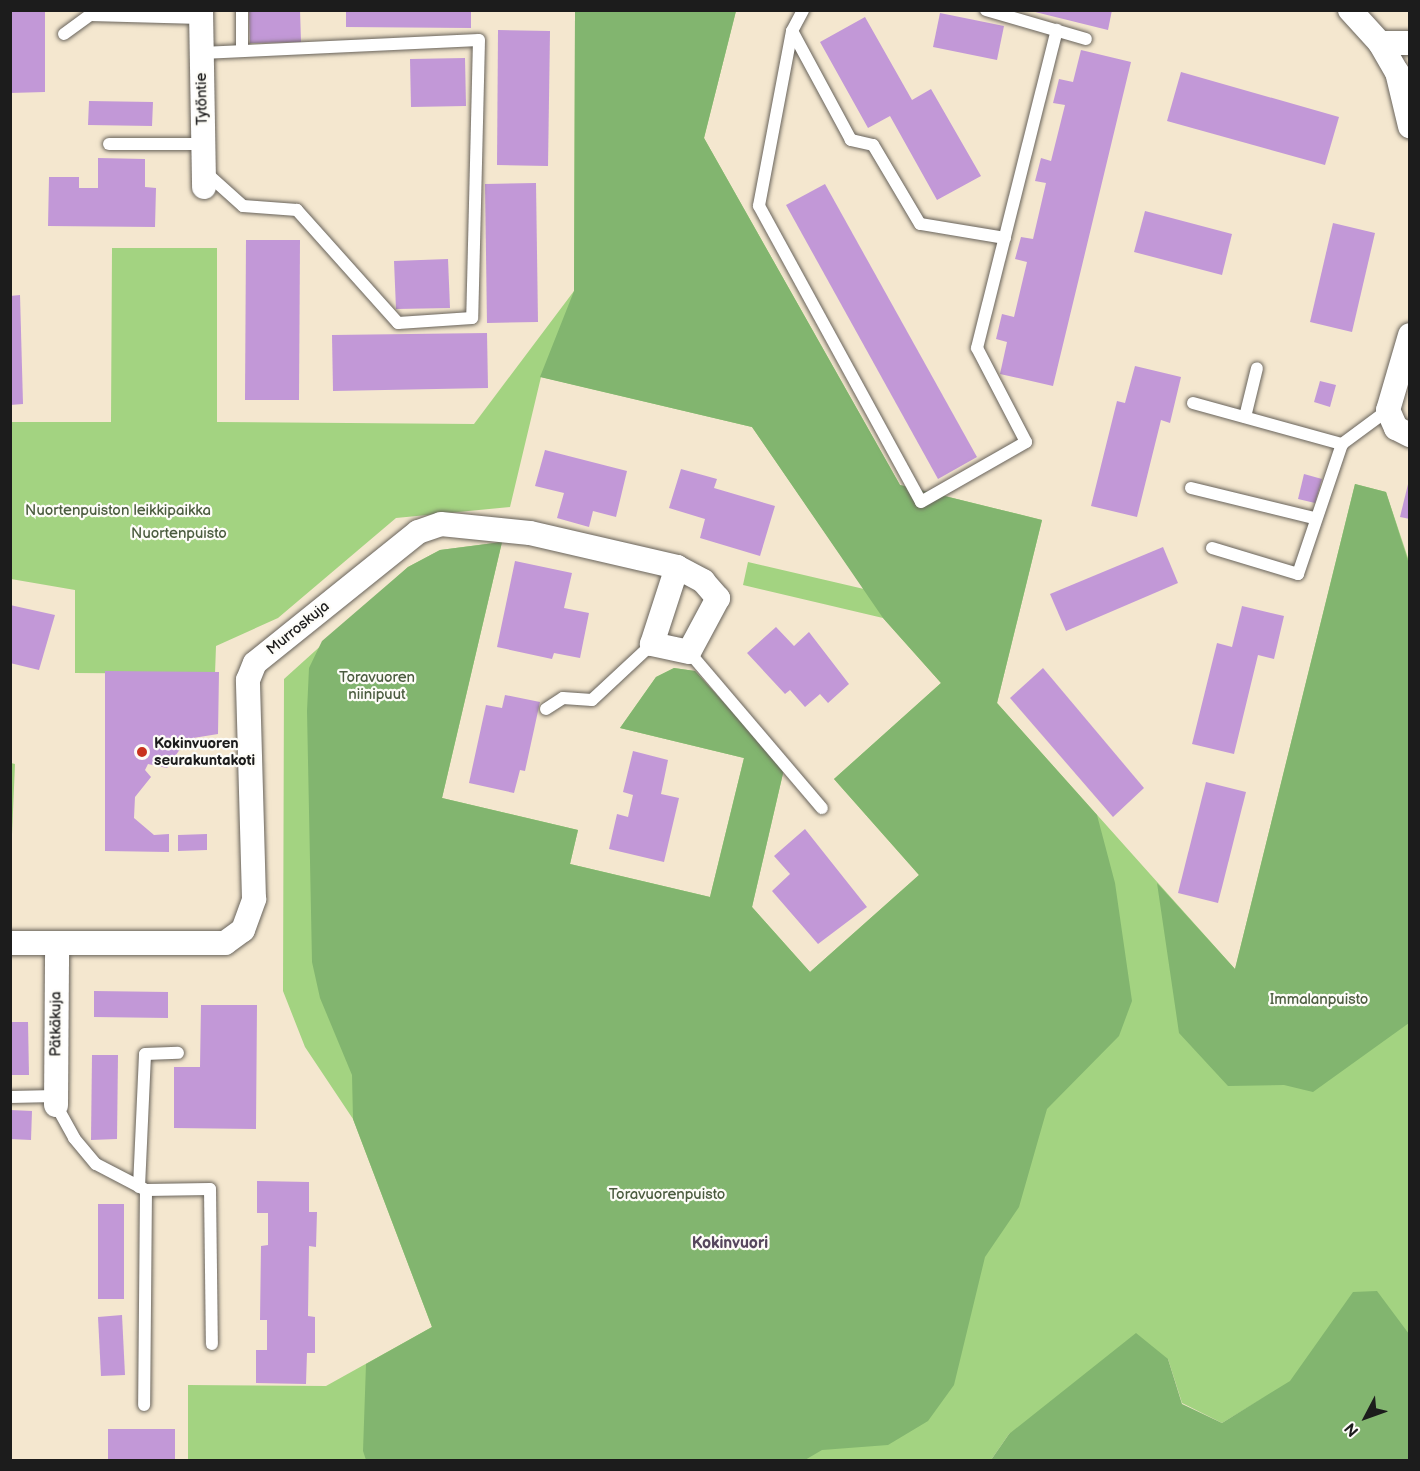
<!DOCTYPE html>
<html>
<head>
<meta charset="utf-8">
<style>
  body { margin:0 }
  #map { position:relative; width:1420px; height:1471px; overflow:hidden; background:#f4e7cf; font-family:"Balsamiq Sans",sans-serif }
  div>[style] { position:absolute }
  .green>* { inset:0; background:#a3d381 }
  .forest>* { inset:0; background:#82b56f }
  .building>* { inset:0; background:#c298d7 }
  .roads { filter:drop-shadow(0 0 2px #68635b) drop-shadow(0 0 2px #68635b) }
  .lane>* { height:12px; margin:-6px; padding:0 6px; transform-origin:6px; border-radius:6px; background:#fff }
  .street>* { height:24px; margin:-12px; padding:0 12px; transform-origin:12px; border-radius:12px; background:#fff }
  .dots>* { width:16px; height:16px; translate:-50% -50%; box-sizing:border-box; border:3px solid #fdfcf7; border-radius:50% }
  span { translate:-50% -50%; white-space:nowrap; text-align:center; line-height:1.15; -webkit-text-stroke:4.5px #fdfcf7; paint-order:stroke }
  .street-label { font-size:15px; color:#1c1c1c }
  .park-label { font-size:15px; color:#4b5c3f }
  .poi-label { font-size:15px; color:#1c1c1c; font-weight:700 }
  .left { translate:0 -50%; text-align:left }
  .neighbourhood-label { font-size:16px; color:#56475d; font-weight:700 }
  .frame { position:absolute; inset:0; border:12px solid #1c1c1c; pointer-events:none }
  .north { position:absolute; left:1336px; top:1387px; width:60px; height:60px; -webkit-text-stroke:4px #fdfcf7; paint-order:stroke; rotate:229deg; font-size:16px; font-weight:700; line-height:24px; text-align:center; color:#1c1c1c }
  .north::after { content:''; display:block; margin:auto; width:21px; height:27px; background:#1c1c1c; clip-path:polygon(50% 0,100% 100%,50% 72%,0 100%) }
</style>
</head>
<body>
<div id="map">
  <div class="green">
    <i style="clip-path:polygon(575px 11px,736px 11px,704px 138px,900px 485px,1042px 520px,997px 703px,1235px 969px,1355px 484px,1386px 492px,1410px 564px,1409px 1460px,1265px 1397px,1222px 1423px,1182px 1403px,1168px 1359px,1009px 1434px,991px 1460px,188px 1460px,188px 1385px,326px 1386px,432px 1327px,353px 1119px,305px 1047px,283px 991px,284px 679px,408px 567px,440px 550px,502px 542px,442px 798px,578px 830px,570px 864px,710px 897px,744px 758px,620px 728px,656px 677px,674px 668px,695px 671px,784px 769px,752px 907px,810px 972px,919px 875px,834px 779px,941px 683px,883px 618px,743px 585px,748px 562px,864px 589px,752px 427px,541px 377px,510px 507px,396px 518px,278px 618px,216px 646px,215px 674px,75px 673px,75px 590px,11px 579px,10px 422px,111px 422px,112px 248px,217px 248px,217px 422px,474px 424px,574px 291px)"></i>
    <i style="clip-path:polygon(11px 763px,15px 764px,11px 858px,10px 763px)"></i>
  </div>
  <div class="forest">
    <i style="clip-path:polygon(575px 11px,736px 11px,704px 138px,900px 485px,1042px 520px,997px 703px,1097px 815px,1115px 883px,1132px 1001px,1119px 1036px,1047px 1109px,1019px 1207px,985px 1257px,954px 1385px,928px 1421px,888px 1445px,822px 1450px,805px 1460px,366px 1460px,363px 1451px,366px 1364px,432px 1327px,353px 1119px,352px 1075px,320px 998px,312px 962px,307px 711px,309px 668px,322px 641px,408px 567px,440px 550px,502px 542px,442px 798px,578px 830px,570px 864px,710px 897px,744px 758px,620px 728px,656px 677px,674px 668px,695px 671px,784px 769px,752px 907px,810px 972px,919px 875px,834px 779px,941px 683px,883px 618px,752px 427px,540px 377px,574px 291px)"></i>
    <i style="clip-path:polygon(1355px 484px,1386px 492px,1409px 564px,1409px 1023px,1313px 1092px,1284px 1085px,1228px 1086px,1179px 1033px,1157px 883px,1235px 969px)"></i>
    <i style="clip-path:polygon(1377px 1291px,1409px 1334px,1409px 1460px,991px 1460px,1009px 1434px,1136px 1333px,1168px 1359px,1182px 1404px,1222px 1423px,1290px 1381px,1353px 1292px)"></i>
  </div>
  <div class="building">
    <i style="clip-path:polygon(10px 10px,45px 10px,45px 92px,10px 93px)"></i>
    <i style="clip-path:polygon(249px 10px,300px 10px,301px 42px,250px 43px)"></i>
    <i style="clip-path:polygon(346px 10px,471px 10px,471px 28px,346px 27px)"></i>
    <i style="clip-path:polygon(1027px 10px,1112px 10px,1108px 30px)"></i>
    <i style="clip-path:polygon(940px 13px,1004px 26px,997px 60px,933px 47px)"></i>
    <i style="clip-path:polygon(865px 17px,912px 100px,931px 89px,981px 176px,937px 200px,890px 116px,868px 128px,820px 42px)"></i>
    <i style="clip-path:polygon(498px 30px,550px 31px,548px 166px,497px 165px)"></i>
    <i style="clip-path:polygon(1081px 50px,1131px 62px,1053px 386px,1000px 374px,1007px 342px,996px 339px,1002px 314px,1014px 317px,1027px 262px,1015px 259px,1021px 237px,1033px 239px,1046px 183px,1035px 181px,1041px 158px,1051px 161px,1065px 105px,1053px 103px,1059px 79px,1073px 82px)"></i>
    <i style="clip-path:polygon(465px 58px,466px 106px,411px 107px,410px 59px)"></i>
    <i style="clip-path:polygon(1181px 72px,1339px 117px,1325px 165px,1167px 121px)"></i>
    <i style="clip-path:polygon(89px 101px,153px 102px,152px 126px,88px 125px)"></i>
    <i style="clip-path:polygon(98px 158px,145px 159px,145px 187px,156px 188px,155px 227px,48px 226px,49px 177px,79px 177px,79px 188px,98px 188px)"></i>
    <i style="clip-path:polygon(536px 183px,538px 322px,487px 323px,485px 184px)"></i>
    <i style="clip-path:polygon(825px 184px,977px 457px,938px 479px,786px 205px)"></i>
    <i style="clip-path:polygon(1145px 211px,1232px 234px,1222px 275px,1134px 252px)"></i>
    <i style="clip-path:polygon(1333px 223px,1375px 233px,1352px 332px,1310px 322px)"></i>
    <i style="clip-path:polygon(246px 240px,300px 240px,299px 400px,245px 400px)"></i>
    <i style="clip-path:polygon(448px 259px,450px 308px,396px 309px,394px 261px)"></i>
    <i style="clip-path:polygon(20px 295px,23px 404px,10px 405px,10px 296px)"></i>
    <i style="clip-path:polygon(487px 333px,488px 388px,333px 391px,332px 335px)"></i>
    <i style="clip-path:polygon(1135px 366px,1181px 377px,1170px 423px,1161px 420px,1137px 517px,1091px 506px,1117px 401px,1125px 403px)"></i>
    <i style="clip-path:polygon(1320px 381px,1336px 385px,1330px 407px,1314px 402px)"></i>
    <i style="clip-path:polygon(545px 450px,627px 471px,616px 517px,593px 511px,589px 527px,557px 518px,564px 493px,535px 486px)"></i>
    <i style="clip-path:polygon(681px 469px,717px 479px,714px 488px,775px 506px,760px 556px,700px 538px,705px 519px,669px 508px)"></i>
    <i style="clip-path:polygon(1304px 474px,1322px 479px,1315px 503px,1298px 499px)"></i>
    <i style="clip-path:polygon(1409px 480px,1410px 481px,1410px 519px,1400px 517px)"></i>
    <i style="clip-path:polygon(1163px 547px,1178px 583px,1066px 631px,1050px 594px)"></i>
    <i style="clip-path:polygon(515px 561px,572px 573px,564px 608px,589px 613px,580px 658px,554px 653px,552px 659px,497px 647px)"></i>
    <i style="clip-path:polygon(10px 605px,55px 615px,39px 670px,10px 663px)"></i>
    <i style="clip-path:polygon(1242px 606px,1284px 616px,1274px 659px,1258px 655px,1234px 754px,1192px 744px,1217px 643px,1232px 647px)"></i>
    <i style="clip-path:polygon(776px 627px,794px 646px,809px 632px,849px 684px,828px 703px,820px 694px,805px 707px,790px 690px,785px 694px,747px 653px)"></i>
    <i style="clip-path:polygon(1043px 668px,1144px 788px,1113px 817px,1010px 698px)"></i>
    <i style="clip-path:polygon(105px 671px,219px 672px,218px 734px,187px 739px,167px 768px,148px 764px,145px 770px,151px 777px,135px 797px,134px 818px,154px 835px,169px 834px,169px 852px,105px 851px)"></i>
    <i style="clip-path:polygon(505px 695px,540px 702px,525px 771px,520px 770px,514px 793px,469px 783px,486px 705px,502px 708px)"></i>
    <i style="clip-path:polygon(633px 751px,668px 760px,661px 794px,679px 798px,664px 862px,609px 849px,617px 814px,628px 817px,633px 795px,623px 792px)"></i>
    <i style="clip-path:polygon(1206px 782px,1246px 792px,1218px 903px,1178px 893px)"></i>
    <i style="clip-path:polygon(805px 829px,867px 907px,818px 944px,772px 891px,790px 874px,774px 856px)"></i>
    <i style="clip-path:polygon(207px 834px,207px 850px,178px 851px,178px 835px)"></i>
    <i style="clip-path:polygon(94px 991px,168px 992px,168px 1018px,94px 1017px)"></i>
    <i style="clip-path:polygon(201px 1005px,257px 1005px,256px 1129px,174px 1128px,174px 1067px,200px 1067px)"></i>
    <i style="clip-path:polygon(10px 1022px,28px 1022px,29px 1075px,10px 1075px)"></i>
    <i style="clip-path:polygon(92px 1055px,118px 1055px,117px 1139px,91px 1140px)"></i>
    <i style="clip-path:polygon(10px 1110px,32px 1111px,31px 1140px,10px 1139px)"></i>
    <i style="clip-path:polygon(257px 1181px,309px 1182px,309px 1212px,317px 1212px,316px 1247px,309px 1246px,308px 1316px,315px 1317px,315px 1353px,307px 1353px,306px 1384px,256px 1383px,256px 1350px,267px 1350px,267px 1320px,260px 1320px,261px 1246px,268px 1245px,268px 1213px,257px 1213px)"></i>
    <i style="clip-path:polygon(98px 1204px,124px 1204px,124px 1299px,98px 1299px)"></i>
    <i style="clip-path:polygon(122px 1315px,125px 1375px,101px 1376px,98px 1317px)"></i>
    <i style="clip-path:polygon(108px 1429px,175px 1429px,175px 1460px,108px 1460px)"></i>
  </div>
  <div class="roads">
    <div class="lane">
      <i style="left:242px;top:10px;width:41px;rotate:90deg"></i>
      <i style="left:986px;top:10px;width:104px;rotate:16.2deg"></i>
      <i style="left:792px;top:31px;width:24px;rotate:-62deg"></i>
      <i style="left:64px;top:34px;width:32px;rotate:-36deg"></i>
      <i style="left:90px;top:15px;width:111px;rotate:1.5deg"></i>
      <i style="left:202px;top:53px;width:277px;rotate:-2.7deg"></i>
      <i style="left:479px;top:40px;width:278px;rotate:91.4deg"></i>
      <i style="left:472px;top:318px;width:74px;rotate:176.1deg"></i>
      <i style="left:398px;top:323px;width:152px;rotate:-131.8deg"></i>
      <i style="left:297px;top:210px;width:54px;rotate:-175.8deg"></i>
      <i style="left:243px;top:206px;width:52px;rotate:-138.1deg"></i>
      <i style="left:109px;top:144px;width:94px"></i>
      <i style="left:1005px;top:238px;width:86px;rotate:-170.6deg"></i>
      <i style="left:920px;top:224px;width:92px;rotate:-120.7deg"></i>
      <i style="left:873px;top:145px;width:23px;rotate:-167deg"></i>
      <i style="left:851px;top:140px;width:124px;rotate:-118.4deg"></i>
      <i style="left:792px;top:31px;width:178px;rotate:100.7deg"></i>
      <i style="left:759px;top:206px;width:337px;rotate:61.3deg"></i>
      <i style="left:921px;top:502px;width:121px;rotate:-29.7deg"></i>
      <i style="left:1026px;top:442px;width:106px;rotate:-117.5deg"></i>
      <i style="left:977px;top:348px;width:328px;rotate:-75.9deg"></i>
      <i style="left:1193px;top:403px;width:155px;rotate:15.4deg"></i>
      <i style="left:1245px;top:417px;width:50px;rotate:-76.2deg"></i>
      <i style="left:1191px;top:488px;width:127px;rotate:13.7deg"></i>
      <i style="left:1212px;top:548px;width:90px;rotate:16.8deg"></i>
      <i style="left:1298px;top:574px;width:137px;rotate:-71.3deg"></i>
      <i style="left:1342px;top:444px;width:57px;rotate:-36.5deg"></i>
      <i style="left:689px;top:652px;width:205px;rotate:49.6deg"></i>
      <i style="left:546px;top:709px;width:20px;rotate:-33deg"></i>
      <i style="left:563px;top:698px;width:29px;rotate:4deg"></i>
      <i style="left:592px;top:700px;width:82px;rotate:-43deg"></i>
      <i style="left:10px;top:1097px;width:46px;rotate:-1.2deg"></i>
      <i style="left:56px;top:1105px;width:38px;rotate:61deg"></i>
      <i style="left:74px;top:1138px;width:34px;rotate:50deg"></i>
      <i style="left:96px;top:1164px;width:56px;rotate:27.5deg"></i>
      <i style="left:146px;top:1190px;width:215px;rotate:90.5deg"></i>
      <i style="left:139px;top:1187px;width:133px;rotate:-87.4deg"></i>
      <i style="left:145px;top:1054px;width:33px;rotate:-2deg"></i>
      <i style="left:146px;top:1190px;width:64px;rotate:-0.9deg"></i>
      <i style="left:210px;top:1189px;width:155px;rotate:89.3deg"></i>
    </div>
    <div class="street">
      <i style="left:201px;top:10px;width:177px;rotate:89deg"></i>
      <i style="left:1350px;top:10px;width:45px;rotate:47.7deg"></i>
      <i style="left:1380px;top:43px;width:30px"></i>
      <i style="left:1380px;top:43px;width:34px;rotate:60deg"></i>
      <i style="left:1397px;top:72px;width:56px;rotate:76.5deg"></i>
      <i style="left:1410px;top:335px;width:78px;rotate:106.3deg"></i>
      <i style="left:1388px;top:410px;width:20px;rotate:66deg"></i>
      <i style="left:1396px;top:428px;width:16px;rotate:27deg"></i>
      <i style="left:10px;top:943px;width:215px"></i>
      <i style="left:225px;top:943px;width:22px;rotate:-36deg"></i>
      <i style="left:243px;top:930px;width:33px;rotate:-70deg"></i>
      <i style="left:254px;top:899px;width:219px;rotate:-91.6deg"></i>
      <i style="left:248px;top:680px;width:18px;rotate:-68deg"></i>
      <i style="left:255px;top:663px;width:209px;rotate:-38.8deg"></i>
      <i style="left:418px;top:532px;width:24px;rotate:-19deg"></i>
      <i style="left:441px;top:524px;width:89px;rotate:5.8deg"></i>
      <i style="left:530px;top:533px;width:151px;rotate:13deg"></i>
      <i style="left:677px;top:567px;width:30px;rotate:28deg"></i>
      <i style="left:703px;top:581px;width:23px;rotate:49deg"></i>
      <i style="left:718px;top:598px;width:61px;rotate:118.2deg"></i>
      <i style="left:689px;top:652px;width:38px;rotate:-168deg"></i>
      <i style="left:652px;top:644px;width:81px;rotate:-72deg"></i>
      <i style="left:56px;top:1105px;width:161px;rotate:-89.6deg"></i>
    </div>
  </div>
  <div class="dots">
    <i style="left:142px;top:752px;background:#c8321e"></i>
  </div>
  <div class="street-label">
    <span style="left:202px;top:99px;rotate:-91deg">Tytöntie</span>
    <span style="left:298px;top:628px;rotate:-39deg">Murroskuja</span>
    <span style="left:56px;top:1024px;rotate:-90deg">Pätkäkuja</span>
  </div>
  <div class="park-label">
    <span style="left:118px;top:511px">Nuortenpuiston leikkipaikka</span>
    <span style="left:179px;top:534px">Nuortenpuisto</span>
    <span style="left:377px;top:686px">Toravuoren<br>niinipuut</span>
    <span style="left:1319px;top:1000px">Immalanpuisto</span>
    <span style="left:667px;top:1195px">Toravuorenpuisto</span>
  </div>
  <div class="poi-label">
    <span class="left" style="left:154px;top:752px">Kokinvuoren<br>seurakuntakoti</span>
  </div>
  <div class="neighbourhood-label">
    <span style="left:730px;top:1244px">Kokinvuori</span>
  </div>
  <div class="frame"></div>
  <div class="north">N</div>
</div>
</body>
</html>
